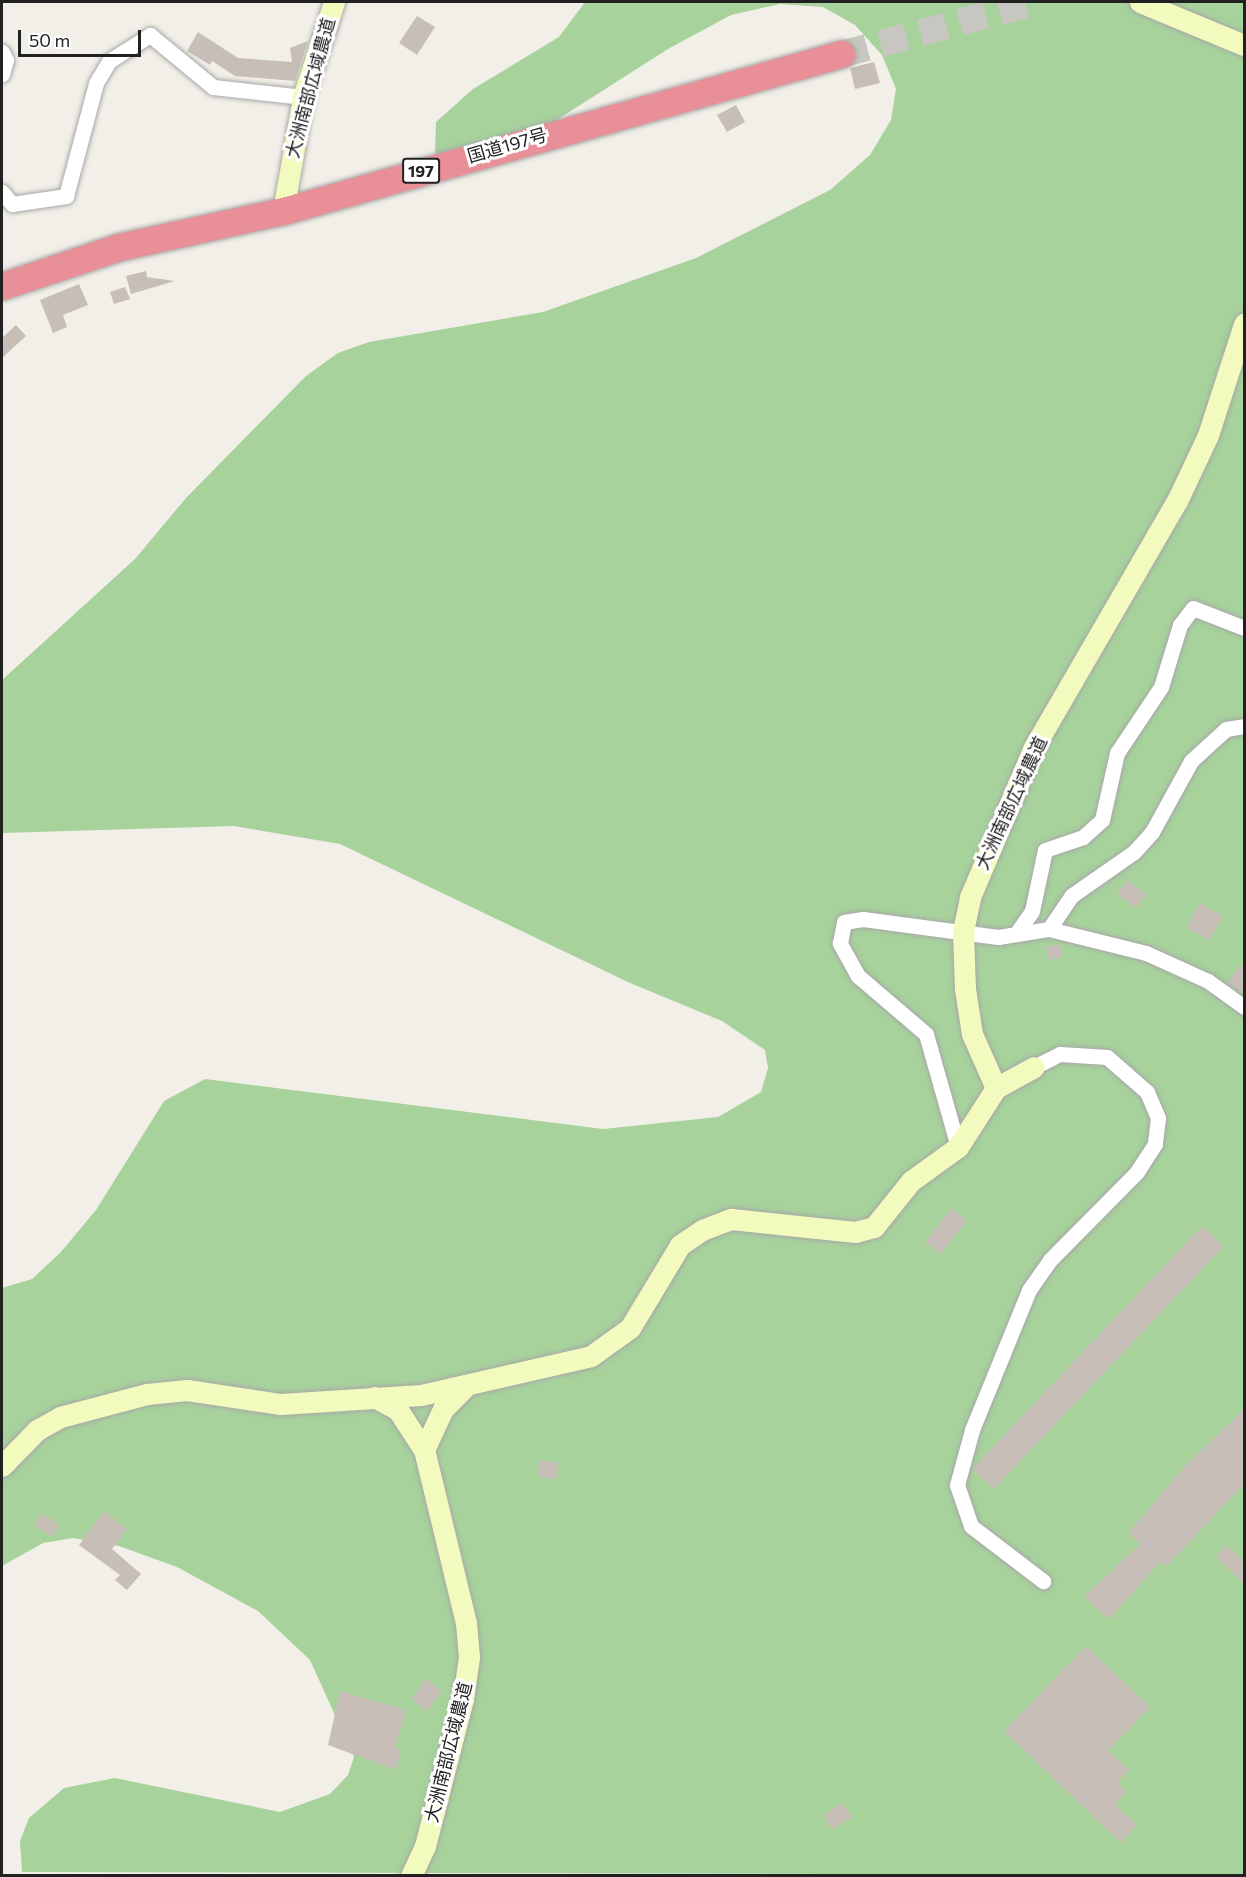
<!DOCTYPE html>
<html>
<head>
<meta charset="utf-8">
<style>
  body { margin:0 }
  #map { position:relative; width:1246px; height:1877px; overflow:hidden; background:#f2efe8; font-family:Commissioner,"Noto Sans JP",sans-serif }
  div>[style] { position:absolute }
  .forest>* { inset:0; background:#a7d29c }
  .building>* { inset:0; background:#c7bfb7 }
  .highway-tunnel>* { height:27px; margin-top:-13.5px; transform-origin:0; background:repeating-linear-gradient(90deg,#c8c6c0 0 27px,transparent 0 41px) }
  .roads { filter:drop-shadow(0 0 2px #a8a8a8) drop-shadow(0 0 2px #a8a8a8) }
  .street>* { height:15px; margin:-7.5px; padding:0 7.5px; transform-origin:7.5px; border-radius:7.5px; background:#fff }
  .secondary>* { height:21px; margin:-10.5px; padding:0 10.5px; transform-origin:10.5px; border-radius:10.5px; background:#f2fbbd }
  .highway>* { height:27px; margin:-13.5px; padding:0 13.5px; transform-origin:13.5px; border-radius:13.5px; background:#e98f97 }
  span { translate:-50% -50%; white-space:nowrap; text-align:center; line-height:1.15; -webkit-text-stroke:6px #fff; paint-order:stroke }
  .shield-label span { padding:2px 4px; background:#fff; border:2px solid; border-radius:4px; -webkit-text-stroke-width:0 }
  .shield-label { font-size:16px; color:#212121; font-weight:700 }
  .street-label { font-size:18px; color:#212121 }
  .frame { position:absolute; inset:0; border:3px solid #212121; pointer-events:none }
  .scale { position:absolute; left:18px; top:30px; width:123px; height:27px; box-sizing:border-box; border:3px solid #212121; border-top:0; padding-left:8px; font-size:18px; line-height:21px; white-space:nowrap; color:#212121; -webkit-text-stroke:4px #fff; paint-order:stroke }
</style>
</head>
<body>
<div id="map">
  <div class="forest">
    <i style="clip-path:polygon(585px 2px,1244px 2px,1244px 1875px,22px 1872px,20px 1841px,29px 1818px,64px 1788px,115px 1778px,280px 1812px,330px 1794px,348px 1775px,354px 1757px,310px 1660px,258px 1611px,177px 1567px,119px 1546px,73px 1538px,43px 1543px,2px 1566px,2px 1288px,32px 1279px,60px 1253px,96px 1210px,164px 1101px,205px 1079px,603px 1129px,718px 1117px,761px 1092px,768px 1068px,765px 1050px,722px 1021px,630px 983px,340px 844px,234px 826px,2px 833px,2px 680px,135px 559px,186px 498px,306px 376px,338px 353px,369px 342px,543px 312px,696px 258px,830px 190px,870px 155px,891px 120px,896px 89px,882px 55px,855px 25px,823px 7px,780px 4px,731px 15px,668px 49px,500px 156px,457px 170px,435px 153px,436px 122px,473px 89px,559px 37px)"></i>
  </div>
  <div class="building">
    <i style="clip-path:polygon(417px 16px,435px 27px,417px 55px,399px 43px)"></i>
    <i style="clip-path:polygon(198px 32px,238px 58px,292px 62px,290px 48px,308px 41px,295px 81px,235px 76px,212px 61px,210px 65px,187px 51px)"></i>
    <i style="clip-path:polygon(874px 62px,880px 83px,855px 89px,850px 68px)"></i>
    <i style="clip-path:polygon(736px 105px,745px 122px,727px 132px,717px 115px)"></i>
    <i style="clip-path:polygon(146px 271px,147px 277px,175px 281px,131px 294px,126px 276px)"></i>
    <i style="clip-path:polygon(79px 284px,88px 305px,63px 315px,67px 327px,53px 333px,40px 300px)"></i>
    <i style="clip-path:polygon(125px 287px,130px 299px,114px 304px,110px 292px)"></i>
    <i style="clip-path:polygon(16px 325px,26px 336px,2px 358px,2px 338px)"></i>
    <i style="clip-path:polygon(1128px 880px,1146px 895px,1136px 908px,1117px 894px)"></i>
    <i style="clip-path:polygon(1200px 903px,1223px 916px,1210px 940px,1186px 928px)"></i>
    <i style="clip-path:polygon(1060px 944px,1062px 957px,1048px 960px,1046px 947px)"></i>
    <i style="clip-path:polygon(1245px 961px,1245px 995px,1227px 982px)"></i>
    <i style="clip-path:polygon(952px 1208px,967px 1221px,940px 1254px,925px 1242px)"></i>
    <i style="clip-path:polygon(1202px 1226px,1224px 1246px,994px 1489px,972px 1469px)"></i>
    <i style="clip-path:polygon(1245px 1408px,1245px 1483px,1166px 1567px,1160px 1562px,1109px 1619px,1084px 1597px,1140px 1544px,1128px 1533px,1187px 1464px)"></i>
    <i style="clip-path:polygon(539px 1461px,558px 1462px,556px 1479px,538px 1477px)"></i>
    <i style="clip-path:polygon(104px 1511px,127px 1529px,112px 1549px,141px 1574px,127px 1590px,115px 1580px,120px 1575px,79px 1545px)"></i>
    <i style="clip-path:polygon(41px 1513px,59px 1524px,52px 1537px,34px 1525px)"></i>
    <i style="clip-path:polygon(1226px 1545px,1245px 1562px,1245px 1585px,1216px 1557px)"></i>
    <i style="clip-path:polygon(1086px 1646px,1150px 1707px,1108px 1751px,1129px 1770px,1117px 1783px,1126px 1792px,1115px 1805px,1137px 1825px,1121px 1843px,1004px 1731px)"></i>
    <i style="clip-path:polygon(426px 1679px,442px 1691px,427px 1711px,411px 1699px)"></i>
    <i style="clip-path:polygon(340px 1691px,406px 1710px,395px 1748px,401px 1750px,396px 1770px,328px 1745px)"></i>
    <i style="clip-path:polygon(842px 1803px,852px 1817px,832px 1830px,823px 1815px)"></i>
  </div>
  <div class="highway-tunnel">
    <i style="left:841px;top:54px;width:199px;rotate:-15.2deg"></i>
  </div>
  <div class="roads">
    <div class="street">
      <i style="left:2px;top:52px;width:9px;rotate:63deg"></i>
      <i style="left:6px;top:60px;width:15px;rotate:106deg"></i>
      <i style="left:2px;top:192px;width:16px;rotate:50deg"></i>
      <i style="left:12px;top:204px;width:55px;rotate:-8.4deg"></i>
      <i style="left:66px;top:196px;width:117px;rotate:-75.1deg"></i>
      <i style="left:96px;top:83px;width:26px;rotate:-59deg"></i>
      <i style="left:109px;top:61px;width:49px;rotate:-32.4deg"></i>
      <i style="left:150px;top:35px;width:82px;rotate:39.5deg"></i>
      <i style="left:213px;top:87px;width:91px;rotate:6.3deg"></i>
      <i style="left:1049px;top:929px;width:40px;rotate:-56deg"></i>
      <i style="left:1071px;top:896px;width:77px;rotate:-34.9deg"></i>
      <i style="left:1134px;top:852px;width:27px;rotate:-48deg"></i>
      <i style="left:1152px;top:832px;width:81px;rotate:-61.2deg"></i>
      <i style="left:1191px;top:761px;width:47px;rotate:-42.4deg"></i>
      <i style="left:1226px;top:729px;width:18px;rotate:-9deg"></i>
      <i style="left:1018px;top:931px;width:24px;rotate:-55deg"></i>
      <i style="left:1032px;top:911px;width:62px;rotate:-78deg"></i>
      <i style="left:1045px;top:850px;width:40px;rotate:-18.9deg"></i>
      <i style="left:1083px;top:837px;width:25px;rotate:-42deg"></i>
      <i style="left:1102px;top:820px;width:69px;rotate:-77.4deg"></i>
      <i style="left:1117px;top:753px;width:79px;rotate:-56.3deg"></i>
      <i style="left:1161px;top:687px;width:65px;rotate:-73deg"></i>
      <i style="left:1180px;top:625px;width:21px;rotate:-53deg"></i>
      <i style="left:1193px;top:608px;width:55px;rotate:21.4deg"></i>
      <i style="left:1034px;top:1067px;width:29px;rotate:-27deg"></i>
      <i style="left:1060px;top:1054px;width:47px;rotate:3.7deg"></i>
      <i style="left:1107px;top:1057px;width:53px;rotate:41.2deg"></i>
      <i style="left:1147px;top:1092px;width:28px;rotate:67deg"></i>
      <i style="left:1158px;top:1118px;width:26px;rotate:97deg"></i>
      <i style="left:1155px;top:1144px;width:33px;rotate:123deg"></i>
      <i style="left:1137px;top:1172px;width:124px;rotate:134.7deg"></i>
      <i style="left:1050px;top:1260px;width:37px;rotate:125deg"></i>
      <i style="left:1029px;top:1290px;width:151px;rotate:112.2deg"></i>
      <i style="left:972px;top:1430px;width:57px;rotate:105.3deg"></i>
      <i style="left:957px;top:1485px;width:43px;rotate:71.1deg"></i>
      <i style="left:971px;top:1526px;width:91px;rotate:37.4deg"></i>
      <i style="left:958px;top:1147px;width:117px;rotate:-105.8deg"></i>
      <i style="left:926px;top:1034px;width:89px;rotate:-139.5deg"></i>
      <i style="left:858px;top:976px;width:38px;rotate:-119deg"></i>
      <i style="left:840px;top:943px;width:21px;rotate:-79deg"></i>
      <i style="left:844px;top:922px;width:19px;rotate:-9deg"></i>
      <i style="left:863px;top:919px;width:136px;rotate:7.6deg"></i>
      <i style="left:998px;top:937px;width:52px;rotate:-8.9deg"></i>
      <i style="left:1049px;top:929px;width:100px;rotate:13.9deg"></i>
      <i style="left:1146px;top:953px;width:68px;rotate:24.3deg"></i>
      <i style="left:1208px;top:981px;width:44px;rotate:35.8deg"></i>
    </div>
    <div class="secondary">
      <i style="left:1140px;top:2px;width:113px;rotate:22.5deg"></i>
      <i style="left:283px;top:211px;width:116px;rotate:-80deg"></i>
      <i style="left:303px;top:97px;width:100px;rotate:-71.9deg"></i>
      <i style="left:996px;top:1088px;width:59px;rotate:-114deg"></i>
      <i style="left:972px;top:1034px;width:46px;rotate:-98.8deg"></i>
      <i style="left:965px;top:989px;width:58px;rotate:-92deg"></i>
      <i style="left:963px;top:931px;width:35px;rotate:-78deg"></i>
      <i style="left:970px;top:897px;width:161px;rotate:-66.9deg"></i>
      <i style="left:1033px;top:749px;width:287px;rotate:-59.9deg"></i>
      <i style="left:1177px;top:501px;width:73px;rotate:-64.8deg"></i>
      <i style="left:1208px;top:435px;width:117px;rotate:-72deg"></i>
      <i style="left:374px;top:1397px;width:27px;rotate:28deg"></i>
      <i style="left:398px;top:1410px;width:48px;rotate:57deg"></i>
      <i style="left:424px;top:1450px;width:45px;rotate:-65.1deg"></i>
      <i style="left:443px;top:1409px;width:30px;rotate:-45deg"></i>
      <i style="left:2px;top:1466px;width:50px;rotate:-45.8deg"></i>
      <i style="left:37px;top:1430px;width:26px;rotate:-29deg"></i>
      <i style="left:60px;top:1417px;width:90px;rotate:-14.8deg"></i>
      <i style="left:147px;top:1394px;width:40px;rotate:-5.7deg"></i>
      <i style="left:187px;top:1390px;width:95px;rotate:8.5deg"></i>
      <i style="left:281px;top:1404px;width:140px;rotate:-3.7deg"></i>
      <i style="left:421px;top:1395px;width:174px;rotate:-12.9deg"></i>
      <i style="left:591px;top:1356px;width:48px;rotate:-35.7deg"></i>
      <i style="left:630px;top:1328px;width:97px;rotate:-58.9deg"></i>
      <i style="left:680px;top:1245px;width:27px;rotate:-34deg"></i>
      <i style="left:702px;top:1230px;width:31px;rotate:-21deg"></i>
      <i style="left:731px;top:1219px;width:125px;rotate:6deg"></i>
      <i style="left:855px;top:1232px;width:20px;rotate:-15deg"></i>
      <i style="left:874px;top:1227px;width:59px;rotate:-51.2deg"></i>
      <i style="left:911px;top:1181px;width:58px;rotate:-35.9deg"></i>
      <i style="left:958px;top:1147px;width:70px;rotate:-57.2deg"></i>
      <i style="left:996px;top:1088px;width:43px;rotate:-28.9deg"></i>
      <i style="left:411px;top:1876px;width:33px;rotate:-65deg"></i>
      <i style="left:425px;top:1846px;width:152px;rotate:-75.5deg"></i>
      <i style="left:463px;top:1699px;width:42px;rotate:-81.9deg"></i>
      <i style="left:469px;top:1657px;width:34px;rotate:-95deg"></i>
      <i style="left:466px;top:1623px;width:178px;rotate:-103.6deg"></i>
    </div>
    <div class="highway">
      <i style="left:2px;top:286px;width:123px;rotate:-18.4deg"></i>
      <i style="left:119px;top:247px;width:168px;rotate:-12.4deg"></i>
      <i style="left:283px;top:211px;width:580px;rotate:-15.71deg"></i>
    </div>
  </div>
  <div class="shield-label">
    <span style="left:421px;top:171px">197</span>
  </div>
  <div class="street-label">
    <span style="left:310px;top:88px;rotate:-75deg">大洲南部広域農道</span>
    <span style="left:507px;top:145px;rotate:-16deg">国道197号</span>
    <span style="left:1011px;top:803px;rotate:-65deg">大洲南部広域農道</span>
    <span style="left:448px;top:1752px;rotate:-76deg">大洲南部広域農道</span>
  </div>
  <div class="frame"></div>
  <div class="scale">50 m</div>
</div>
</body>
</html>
